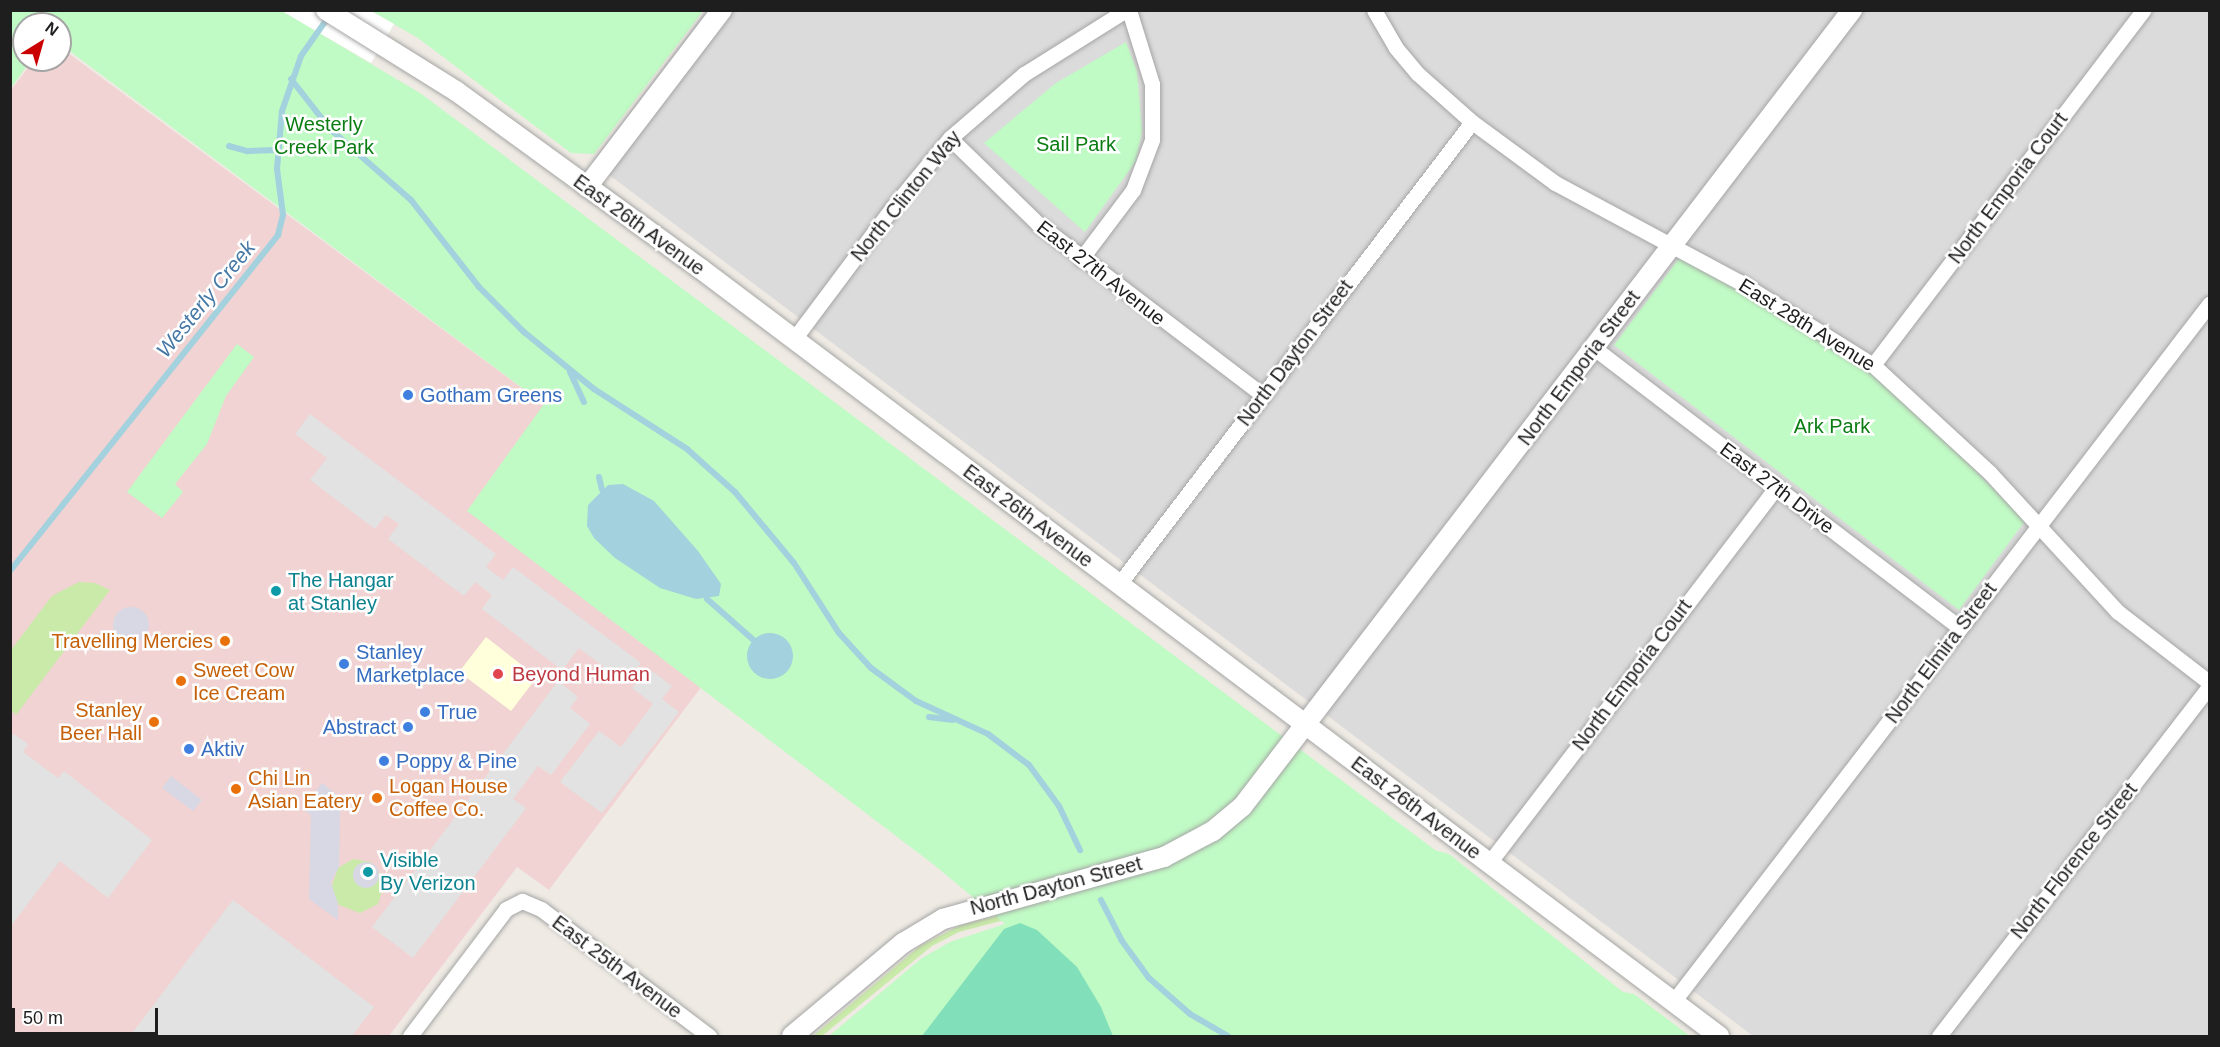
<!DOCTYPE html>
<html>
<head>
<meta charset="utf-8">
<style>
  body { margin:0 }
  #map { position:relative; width:2220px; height:1047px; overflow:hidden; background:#efebe4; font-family:Helvetica,sans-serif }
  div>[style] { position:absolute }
  .residential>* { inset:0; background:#dcdbdb }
  .commercial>* { inset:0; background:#f0d3d2 }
  .education>* { inset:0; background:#ffffdc }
  .grass>* { inset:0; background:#c9eaa9 }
  .park>* { inset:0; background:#c0fac4 }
  .pitch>* { inset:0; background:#81dfb9 }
  .parking>* { inset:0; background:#e2e2e2 }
  .plaza>* { inset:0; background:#d8d8e5 }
  .round { border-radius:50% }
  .water>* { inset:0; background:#a3d1dd }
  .pier>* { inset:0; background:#fff }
  .stream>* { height:6px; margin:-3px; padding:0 3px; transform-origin:3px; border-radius:3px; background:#a3d1dd }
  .roads { filter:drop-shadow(0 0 2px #a5a5a5) drop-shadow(0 0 2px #a5a5a5) }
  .minor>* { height:15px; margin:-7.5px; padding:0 7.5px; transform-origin:7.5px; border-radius:7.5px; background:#fff }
  .tertiary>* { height:20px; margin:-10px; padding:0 10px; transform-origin:10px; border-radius:10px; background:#fff }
  .dots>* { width:16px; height:16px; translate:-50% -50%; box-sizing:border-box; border:3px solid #fff; border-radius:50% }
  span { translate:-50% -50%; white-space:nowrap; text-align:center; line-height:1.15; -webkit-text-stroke:5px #fff; paint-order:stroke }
  .park-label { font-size:20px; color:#0b7d13 }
  .street-label { font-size:20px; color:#1e1e1e }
  .shop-label { font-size:20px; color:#366cbe }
  .left { translate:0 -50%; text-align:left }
  .right { translate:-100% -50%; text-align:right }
  .culture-label { font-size:20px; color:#0d838f }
  .food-label { font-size:20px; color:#c56008 }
  .health-label { font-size:20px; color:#be3a42 }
  .water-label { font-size:21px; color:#4678a6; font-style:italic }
  .frame { position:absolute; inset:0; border:12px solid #1e1e1e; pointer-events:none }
  .north { position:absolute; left:12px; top:12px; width:60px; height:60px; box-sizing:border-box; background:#fff; border:2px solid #a5a5a5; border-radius:50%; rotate:37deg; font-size:16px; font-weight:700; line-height:24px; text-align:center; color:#1e1e1e }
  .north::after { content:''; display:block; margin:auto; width:21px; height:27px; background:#cb0002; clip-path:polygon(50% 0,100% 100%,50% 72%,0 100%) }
  .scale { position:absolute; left:12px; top:1008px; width:146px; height:27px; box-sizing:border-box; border:3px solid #1e1e1e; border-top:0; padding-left:8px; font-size:18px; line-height:21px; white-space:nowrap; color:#1e1e1e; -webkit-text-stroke:4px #fff; paint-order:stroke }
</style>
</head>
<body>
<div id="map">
  <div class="residential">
    <i style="clip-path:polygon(705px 11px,2209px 11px,2209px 1036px,1753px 1036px,592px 162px)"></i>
  </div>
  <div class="commercial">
    <i style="clip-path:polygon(60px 47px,545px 405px,702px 686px,549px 890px,517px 867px,389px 1036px,11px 1036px,10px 91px,34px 60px,60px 60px)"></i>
  </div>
  <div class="education">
    <i style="clip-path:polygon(486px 637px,537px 677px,511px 711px,459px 672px)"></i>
  </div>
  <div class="grass">
    <i style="clip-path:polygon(79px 582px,95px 583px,110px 590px,16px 715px,11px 710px,11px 650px,52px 596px)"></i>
    <i style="clip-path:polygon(353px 859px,371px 862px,376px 883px,379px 875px,375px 866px,385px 882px,378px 904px,360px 913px,339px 905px,331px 888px,338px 868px)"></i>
    <i style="clip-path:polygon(1024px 908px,1026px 914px,959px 932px,932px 946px,822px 1036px,813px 1036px,920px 946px,959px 926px)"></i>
  </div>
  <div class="park">
    <i style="clip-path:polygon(11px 11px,282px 11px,420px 93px,1435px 850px,1449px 854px,1623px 992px,1634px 994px,1690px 1036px,829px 1036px,922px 958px,950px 942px,1005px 924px,933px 864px,467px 511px,544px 404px,60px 44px,60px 24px,24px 24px,24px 60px,31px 60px,11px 88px)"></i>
    <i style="clip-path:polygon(371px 11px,703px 11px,594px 154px,571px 153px,418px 38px)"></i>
    <i style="clip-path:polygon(1126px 42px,1137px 71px,1142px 131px,1136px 161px,1085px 232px,984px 143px,1056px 83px)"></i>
    <i style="clip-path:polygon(1680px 257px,1843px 350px,1896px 390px,2025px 521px,1959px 610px,1614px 345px)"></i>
    <i style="clip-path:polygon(237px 344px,254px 357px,226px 396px,207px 444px,175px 484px,183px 492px,162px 518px,127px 492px)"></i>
  </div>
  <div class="pitch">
    <i style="clip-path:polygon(1020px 923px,1037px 930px,1077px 967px,1101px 1007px,1113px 1036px,922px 1036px,1004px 929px)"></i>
  </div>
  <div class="parking">
    <i style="clip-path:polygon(310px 414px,496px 554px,486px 567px,503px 580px,513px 567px,641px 663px,625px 683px,579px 648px,562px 670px,482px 609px,492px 595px,475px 582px,464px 596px,388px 539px,399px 524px,386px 515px,375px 529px,310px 480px,327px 458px,295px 434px)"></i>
    <i style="clip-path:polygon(648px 668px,672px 686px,662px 699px,679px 712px,602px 813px,560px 782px,599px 731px,621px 747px,653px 704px,632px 688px)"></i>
    <i style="clip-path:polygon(558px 681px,578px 697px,570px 708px,590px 724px,551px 775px,538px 766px,513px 799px,526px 808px,413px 958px,372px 927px)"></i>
    <i style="clip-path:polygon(14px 734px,28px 744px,23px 752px,58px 778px,64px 771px,152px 840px,108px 898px,60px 861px,11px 926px,10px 738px)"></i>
    <i style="clip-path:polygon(233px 900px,374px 1007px,352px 1036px,130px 1036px)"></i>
  </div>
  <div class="plaza">
    <i class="round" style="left:113px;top:607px;width:36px;height:36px"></i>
    <i style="clip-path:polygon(171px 776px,202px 800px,193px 811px,162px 788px)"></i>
    <i style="clip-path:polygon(322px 783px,347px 803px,340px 812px,339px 867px,331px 882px,338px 904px,338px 920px,309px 899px,311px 815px,303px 809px)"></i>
    <i class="round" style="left:353px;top:862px;width:26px;height:26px"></i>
  </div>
  <div class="water">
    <i style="clip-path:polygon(623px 484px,654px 501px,698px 551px,721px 584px,719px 596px,696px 599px,660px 588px,615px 558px,594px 538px,587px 526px,588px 505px,608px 485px)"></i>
    <i class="round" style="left:747px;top:633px;width:46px;height:46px"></i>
  </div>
  <div class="pier">
    <i style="clip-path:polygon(282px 11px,371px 11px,394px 24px,371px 63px)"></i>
  </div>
  <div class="stream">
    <i style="left:291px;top:79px;width:63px;rotate:52deg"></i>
    <i style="left:330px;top:129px;width:108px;rotate:41.2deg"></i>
    <i style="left:411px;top:200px;width:110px;rotate:52deg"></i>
    <i style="left:479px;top:287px;width:64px;rotate:45deg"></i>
    <i style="left:524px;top:332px;width:90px;rotate:39.2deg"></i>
    <i style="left:594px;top:389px;width:111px;rotate:32.8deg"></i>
    <i style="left:687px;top:449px;width:64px;rotate:41.9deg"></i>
    <i style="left:735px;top:492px;width:92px;rotate:50.3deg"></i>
    <i style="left:794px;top:563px;width:83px;rotate:57.3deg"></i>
    <i style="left:839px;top:633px;width:47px;rotate:47.6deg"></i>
    <i style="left:871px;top:668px;width:56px;rotate:36.3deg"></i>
    <i style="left:916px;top:701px;width:79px;rotate:24.6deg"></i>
    <i style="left:988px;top:734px;width:51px;rotate:37.1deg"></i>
    <i style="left:1029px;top:765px;width:51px;rotate:53.8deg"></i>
    <i style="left:1059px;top:806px;width:49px;rotate:64.5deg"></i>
    <i style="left:229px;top:146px;width:19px;rotate:16deg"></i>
    <i style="left:247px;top:151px;width:30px;rotate:-2deg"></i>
    <i style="left:570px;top:372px;width:33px;rotate:65deg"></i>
    <i style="left:599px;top:477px;width:13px;rotate:77deg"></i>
    <i style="left:10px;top:571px;width:430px;rotate:-51.4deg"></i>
    <i style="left:278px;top:235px;width:21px;rotate:-76deg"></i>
    <i style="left:283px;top:215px;width:46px;rotate:-97.4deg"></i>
    <i style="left:277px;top:169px;width:58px;rotate:-85.1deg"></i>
    <i style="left:282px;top:111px;width:58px;rotate:-70.9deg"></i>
    <i style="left:301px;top:56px;width:49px;rotate:-55deg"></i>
    <i style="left:707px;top:599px;width:68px;rotate:41.4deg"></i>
    <i style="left:929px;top:717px;width:24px;rotate:7deg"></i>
    <i style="left:1101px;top:900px;width:46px;rotate:62.9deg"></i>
    <i style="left:1122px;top:941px;width:46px;rotate:53.9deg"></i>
    <i style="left:1149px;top:978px;width:55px;rotate:41.3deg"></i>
    <i style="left:1190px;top:1014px;width:44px;rotate:30.1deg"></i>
  </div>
  <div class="roads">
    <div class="minor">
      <i style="left:1374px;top:10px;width:44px;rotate:59.9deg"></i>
      <i style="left:1396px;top:48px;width:34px;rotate:50deg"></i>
      <i style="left:1418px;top:74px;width:72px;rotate:41.6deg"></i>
      <i style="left:1472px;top:122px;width:103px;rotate:36.3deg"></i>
      <i style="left:1555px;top:183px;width:210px;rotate:28.2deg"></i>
      <i style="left:1740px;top:282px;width:157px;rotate:32deg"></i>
      <i style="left:1873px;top:365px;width:159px;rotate:42.7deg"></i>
      <i style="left:1990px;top:473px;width:189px;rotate:47.4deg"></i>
      <i style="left:2118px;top:612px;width:116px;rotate:37.7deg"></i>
      <i style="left:950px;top:138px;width:122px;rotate:44.3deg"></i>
      <i style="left:1037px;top:223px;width:284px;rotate:37.3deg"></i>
      <i style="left:1081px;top:259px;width:86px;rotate:-53deg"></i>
      <i style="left:1133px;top:190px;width:53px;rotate:-69.2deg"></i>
      <i style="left:1152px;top:140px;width:56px;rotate:-90deg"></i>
      <i style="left:1152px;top:84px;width:77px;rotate:-107.3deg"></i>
      <i style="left:794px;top:339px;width:164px;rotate:-53.2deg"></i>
      <i style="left:892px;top:208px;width:91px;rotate:-50.4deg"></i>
      <i style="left:950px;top:138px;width:98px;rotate:-40.9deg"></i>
      <i style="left:1024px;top:74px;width:120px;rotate:-32.1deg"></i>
      <i style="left:1594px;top:348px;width:461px;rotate:37.4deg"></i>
      <i style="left:1873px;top:365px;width:446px;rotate:-52.7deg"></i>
      <i style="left:1119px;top:584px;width:581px;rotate:-52.62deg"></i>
      <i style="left:1489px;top:863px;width:473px;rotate:-52.6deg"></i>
      <i style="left:1673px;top:1002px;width:881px;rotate:-52.47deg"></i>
      <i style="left:410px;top:1036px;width:159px;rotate:-52.9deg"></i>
      <i style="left:506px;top:909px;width:18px;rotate:-27deg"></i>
      <i style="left:522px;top:901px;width:21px;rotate:23deg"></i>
      <i style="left:541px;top:909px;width:211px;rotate:37.1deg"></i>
      <i style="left:1939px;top:1036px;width:443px;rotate:-52.3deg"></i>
    </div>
    <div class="tertiary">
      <i style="left:326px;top:10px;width:153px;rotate:31.9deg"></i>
      <i style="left:456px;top:91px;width:303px;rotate:36deg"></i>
      <i style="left:701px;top:269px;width:1275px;rotate:37deg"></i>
      <i style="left:587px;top:187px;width:223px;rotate:-52.7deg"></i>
      <i style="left:792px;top:1036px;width:145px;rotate:-40deg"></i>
      <i style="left:903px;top:943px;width:47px;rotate:-31deg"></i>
      <i style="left:943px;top:919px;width:230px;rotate:-15.7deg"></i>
      <i style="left:1164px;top:857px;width:55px;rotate:-28deg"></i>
      <i style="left:1213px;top:831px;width:38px;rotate:-40deg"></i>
      <i style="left:1242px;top:807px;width:1004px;rotate:-52.57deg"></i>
    </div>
  </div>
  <div class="dots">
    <i style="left:408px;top:395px;background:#3f7fe0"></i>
    <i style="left:276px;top:591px;background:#0f9aa8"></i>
    <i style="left:225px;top:641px;background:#e8710a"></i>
    <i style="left:344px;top:664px;background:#3f7fe0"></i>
    <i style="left:498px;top:674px;background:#e0444e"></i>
    <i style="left:181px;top:681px;background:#e8710a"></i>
    <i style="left:425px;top:712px;background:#3f7fe0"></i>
    <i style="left:154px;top:722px;background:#e8710a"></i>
    <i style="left:408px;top:727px;background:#3f7fe0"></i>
    <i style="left:189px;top:749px;background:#3f7fe0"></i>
    <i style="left:384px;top:761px;background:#3f7fe0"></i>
    <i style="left:236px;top:789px;background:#e8710a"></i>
    <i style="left:377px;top:798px;background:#e8710a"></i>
    <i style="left:368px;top:872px;background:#0f9aa8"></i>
  </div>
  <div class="park-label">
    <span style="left:324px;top:136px">Westerly<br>Creek Park</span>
    <span style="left:1076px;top:144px">Sail Park</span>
    <span style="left:1832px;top:426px">Ark Park</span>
  </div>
  <div class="street-label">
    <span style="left:2008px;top:188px;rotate:-53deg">North Emporia Court</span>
    <span style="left:906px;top:196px;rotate:-51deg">North Clinton Way</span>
    <span style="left:639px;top:225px;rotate:36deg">East 26th Avenue</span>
    <span style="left:1101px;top:273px;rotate:38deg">East 27th Avenue</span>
    <span style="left:1807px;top:325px;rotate:32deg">East 28th Avenue</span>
    <span style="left:1295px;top:353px;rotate:-53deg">North Dayton Street</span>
    <span style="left:1579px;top:368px;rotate:-53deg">North Emporia Street</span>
    <span style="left:1777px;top:488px;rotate:37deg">East 27th Drive</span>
    <span style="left:1028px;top:516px;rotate:37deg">East 26th Avenue</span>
    <span style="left:1941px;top:653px;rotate:-53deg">North Elmira Street</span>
    <span style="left:1632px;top:675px;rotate:-53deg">North Emporia Court</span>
    <span style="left:1416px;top:808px;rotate:37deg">East 26th Avenue</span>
    <span style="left:2074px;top:861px;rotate:-52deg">North Florence Street</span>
    <span style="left:1056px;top:886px;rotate:-15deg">North Dayton Street</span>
    <span style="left:617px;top:967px;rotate:37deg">East 25th Avenue</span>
  </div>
  <div class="shop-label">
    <span class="left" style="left:420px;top:395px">Gotham Greens</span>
    <span class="left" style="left:356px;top:664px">Stanley<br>Marketplace</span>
    <span class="left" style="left:437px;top:712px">True</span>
    <span class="right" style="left:396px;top:727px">Abstract</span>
    <span class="left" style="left:201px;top:749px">Aktiv</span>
    <span class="left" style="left:396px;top:761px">Poppy &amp; Pine</span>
  </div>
  <div class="culture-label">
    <span class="left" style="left:288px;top:592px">The Hangar<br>at Stanley</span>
    <span class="left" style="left:380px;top:872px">Visible<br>By Verizon</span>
  </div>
  <div class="food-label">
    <span class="right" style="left:213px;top:641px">Travelling Mercies</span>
    <span class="left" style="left:193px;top:682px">Sweet Cow<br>Ice Cream</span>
    <span class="right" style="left:142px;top:722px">Stanley<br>Beer Hall</span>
    <span class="left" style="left:248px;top:790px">Chi Lin<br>Asian Eatery</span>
    <span class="left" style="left:389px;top:798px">Logan House<br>Coffee Co.</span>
  </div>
  <div class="health-label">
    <span class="left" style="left:512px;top:674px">Beyond Human</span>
  </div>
  <div class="water-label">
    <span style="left:206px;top:299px;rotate:-51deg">Westerly Creek</span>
  </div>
  <div class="frame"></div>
  <div class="north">N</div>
  <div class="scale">50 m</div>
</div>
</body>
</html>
